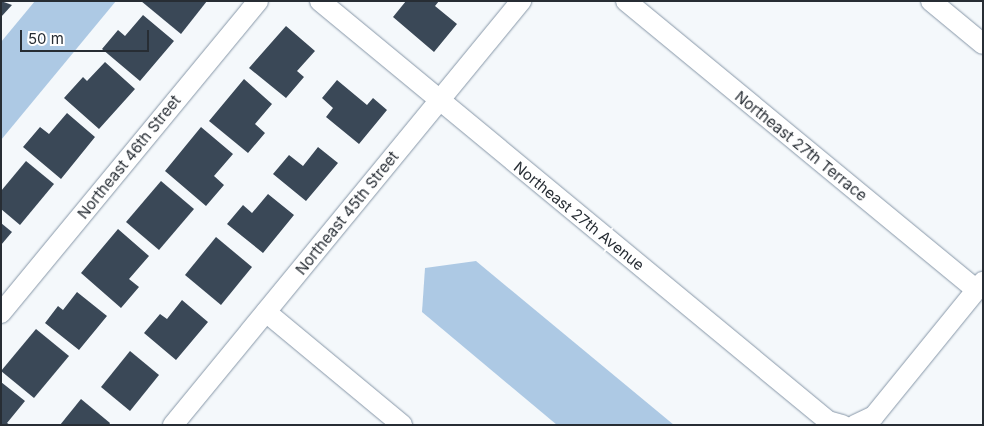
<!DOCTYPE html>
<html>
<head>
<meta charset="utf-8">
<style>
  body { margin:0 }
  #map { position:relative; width:984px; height:426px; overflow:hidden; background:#f4f8fb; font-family:Inter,sans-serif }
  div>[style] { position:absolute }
  .water>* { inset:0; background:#adc9e4 }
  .building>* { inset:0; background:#3a4857 }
  .roads { filter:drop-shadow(0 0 1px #8797a8) drop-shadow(0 0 1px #8797a8) }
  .minor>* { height:20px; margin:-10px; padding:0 10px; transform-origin:10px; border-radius:10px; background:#fff }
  span { translate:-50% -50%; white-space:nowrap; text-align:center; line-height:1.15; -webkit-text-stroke:5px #fff; paint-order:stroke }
  .street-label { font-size:15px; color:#272d34 }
  .frame { position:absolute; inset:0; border:2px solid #272d34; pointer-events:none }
  .scale { position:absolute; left:20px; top:30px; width:129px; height:22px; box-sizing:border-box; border:2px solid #272d34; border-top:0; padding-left:6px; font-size:15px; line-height:18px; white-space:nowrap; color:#272d34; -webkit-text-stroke:4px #fff; paint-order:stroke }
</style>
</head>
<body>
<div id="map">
  <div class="water">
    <i style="clip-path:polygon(35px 1px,116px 1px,1px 140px,1px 42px)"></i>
    <i style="clip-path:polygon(476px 261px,674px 425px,557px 425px,422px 312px,425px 268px)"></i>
  </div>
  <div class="building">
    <i style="clip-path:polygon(1px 1px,12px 5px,1px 17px)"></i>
    <i style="clip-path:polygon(141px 1px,207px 1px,181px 34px)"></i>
    <i style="clip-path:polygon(406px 1px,439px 1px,435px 6px,457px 24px,434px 52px,393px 17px)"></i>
    <i style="clip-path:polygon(143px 15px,174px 41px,140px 81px,102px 49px,118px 30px,125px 36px)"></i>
    <i style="clip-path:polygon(286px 26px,315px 51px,297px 71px,304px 77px,286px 98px,249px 68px)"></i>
    <i style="clip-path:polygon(105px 62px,135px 89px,99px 129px,64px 98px,83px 77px,87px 81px)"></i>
    <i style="clip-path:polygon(244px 79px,272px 104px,255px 124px,265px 133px,248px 153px,209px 121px)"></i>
    <i style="clip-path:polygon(337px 80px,367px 105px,373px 98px,387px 110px,359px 144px,326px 117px,333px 108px,322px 98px)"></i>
    <i style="clip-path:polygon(67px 113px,95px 137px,61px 179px,23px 147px,40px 127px,49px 134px)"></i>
    <i style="clip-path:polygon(201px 127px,233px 154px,214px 176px,224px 185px,206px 206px,165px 171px)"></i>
    <i style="clip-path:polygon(318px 147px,338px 163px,306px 201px,273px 174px,289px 155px,303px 166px)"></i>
    <i style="clip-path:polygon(26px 161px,54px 184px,20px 225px,1px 209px,1px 191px)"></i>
    <i style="clip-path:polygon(161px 181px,194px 209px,159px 250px,126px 222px)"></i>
    <i style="clip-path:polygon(268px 194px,294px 215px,263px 253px,227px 224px,243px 205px,252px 213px)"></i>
    <i style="clip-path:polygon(1px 223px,12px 232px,1px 245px)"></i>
    <i style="clip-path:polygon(118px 229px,149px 256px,129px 279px,139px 287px,121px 308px,81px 273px)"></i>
    <i style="clip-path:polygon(216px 237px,252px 267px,221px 305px,185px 275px)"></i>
    <i style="clip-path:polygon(77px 292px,107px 316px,79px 350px,45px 323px,58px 306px,63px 310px)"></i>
    <i style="clip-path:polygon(182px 300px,208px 322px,176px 360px,144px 333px,160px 314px,167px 319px)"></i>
    <i style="clip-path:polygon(36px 329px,69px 356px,34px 398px,1px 371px)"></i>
    <i style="clip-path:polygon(130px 351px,159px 375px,130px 411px,101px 387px)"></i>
    <i style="clip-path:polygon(1px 382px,25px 401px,7px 423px,10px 425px,1px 425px)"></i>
    <i style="clip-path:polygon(81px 399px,110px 423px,109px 425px,60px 425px)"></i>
  </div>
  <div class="roads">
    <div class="minor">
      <i style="left:320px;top:1px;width:659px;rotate:39.58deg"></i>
      <i style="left:828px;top:421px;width:15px;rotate:16deg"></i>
      <i style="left:626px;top:1px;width:454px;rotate:39.5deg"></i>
      <i style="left:931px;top:1px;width:67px;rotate:39.6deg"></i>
      <i style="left:266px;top:312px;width:177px;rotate:39.7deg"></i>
      <i style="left:1px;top:313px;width:404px;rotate:-50.5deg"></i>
      <i style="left:173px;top:425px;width:549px;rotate:-50.62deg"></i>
      <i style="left:855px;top:425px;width:21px;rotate:-25deg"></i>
      <i style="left:874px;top:416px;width:173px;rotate:-50.9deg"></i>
    </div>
  </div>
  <div class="street-label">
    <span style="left:801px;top:146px;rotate:39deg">Northeast 27th Terrace</span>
    <span style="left:129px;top:157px;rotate:-51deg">Northeast 46th Street</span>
    <span style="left:347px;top:213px;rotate:-51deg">Northeast 45th Street</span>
    <span style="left:579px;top:216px;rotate:39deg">Northeast 27th Avenue</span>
  </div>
  <div class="frame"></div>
  <div class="scale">50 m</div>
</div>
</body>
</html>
